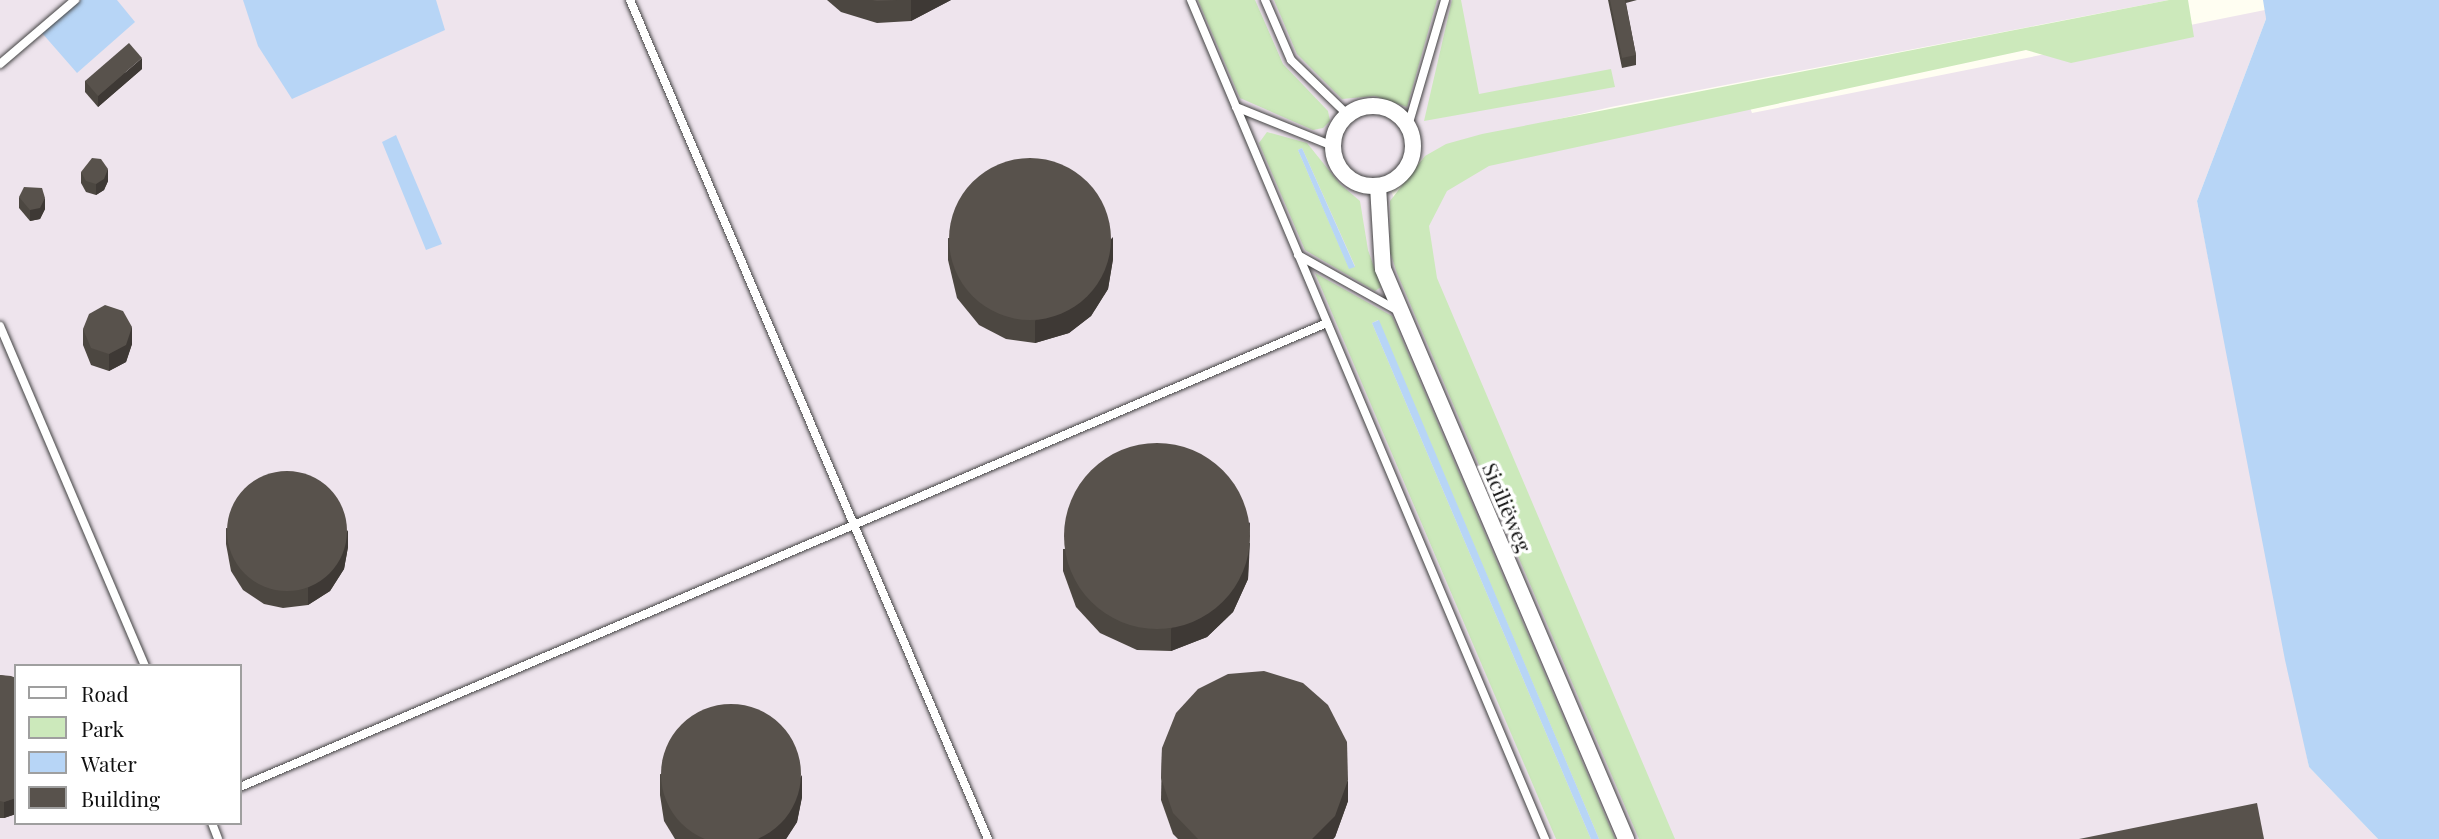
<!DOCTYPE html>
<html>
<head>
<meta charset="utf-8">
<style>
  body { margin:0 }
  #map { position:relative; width:2439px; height:839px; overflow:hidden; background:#fffef2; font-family:"Playfair Display",serif }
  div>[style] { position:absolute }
  .industrial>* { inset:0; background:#eee4ed }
  .green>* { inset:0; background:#cce9bb }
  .water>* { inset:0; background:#b7d5f6 }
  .roads { filter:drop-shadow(0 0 2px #424242) drop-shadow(0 0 2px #424242) }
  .service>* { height:8px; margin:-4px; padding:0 4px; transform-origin:4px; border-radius:4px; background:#fff }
  .minor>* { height:16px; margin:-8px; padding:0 8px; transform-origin:8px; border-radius:8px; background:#fff }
  .minor>.ring { margin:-8px; padding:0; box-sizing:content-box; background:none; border:16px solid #fff; border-radius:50% }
  .wall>* { inset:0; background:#4c4741 }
  .shaded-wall>* { inset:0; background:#3e3935 }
  .building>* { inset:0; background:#58524c }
  .round { border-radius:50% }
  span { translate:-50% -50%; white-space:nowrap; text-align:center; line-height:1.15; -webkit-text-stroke:7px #fff; paint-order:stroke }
  .street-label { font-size:21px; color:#0f0f0f }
  .legend { position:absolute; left:14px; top:664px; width:228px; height:161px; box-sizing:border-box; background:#fff; border:2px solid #9f9f9f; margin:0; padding:9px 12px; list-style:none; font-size:21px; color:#0f0f0f }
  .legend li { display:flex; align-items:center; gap:14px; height:35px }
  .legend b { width:35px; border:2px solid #9f9f9f }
</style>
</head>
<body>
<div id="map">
  <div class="industrial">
    <i style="clip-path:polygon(evenodd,0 0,2169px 0,1611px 107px,1445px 145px,1387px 181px,1657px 839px,0 839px,0 0,16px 666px,240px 666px,240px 823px,16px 823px,16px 666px)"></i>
    <i style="clip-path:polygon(2265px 10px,2266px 19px,2197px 201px,2309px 767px,2378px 839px,1671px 839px,1435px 284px,1427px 209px,1467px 170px,1746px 97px,1752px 113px)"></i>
  </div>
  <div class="green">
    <i style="clip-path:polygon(1198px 0,1255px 0,1283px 64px,1328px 111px,1330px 121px,1323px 128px,1313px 130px,1240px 98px)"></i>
    <i style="clip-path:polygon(1274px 0,1437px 0,1407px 107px,1375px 96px,1342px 99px,1297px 54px)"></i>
    <i style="clip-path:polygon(1452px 0,1461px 0,1479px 94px,1611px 69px,1615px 87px,1424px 121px)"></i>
    <i style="clip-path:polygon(2169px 0,2188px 0,2194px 37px,2071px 63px,2026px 50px,1489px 166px,1447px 191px,1429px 226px,1437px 278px,1675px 839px,1639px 839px,1397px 273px,1390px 252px,1390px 201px,1425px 156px,1446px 144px,1482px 134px)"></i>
    <i style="clip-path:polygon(evenodd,1267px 132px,1307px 143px,1340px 184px,1360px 201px,1368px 250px,1381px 287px,1375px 291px,1305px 250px,1259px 143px,1267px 132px,1302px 148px,1355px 266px,1354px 267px,1349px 268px,1298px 150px,1302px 148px)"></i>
    <i style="clip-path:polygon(1315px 273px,1392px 316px,1615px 839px,1599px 839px,1378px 320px,1372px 323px,1591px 839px,1556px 839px)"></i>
  </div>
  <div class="water">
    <i style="clip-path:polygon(81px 0,117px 0,135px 22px,77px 73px,42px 33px)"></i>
    <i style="clip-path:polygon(243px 0,436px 0,445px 30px,292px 99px,258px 46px)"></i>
    <i style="clip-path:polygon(2263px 0,2439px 0,2439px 839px,2378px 839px,2309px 767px,2285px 660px,2197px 201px,2266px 19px)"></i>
    <i style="clip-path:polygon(396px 135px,442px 244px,426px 250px,382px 142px)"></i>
    <i style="clip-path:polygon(1302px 148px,1355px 267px,1349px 269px,1298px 150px)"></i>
    <i style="clip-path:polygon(1379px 320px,1599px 839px,1591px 839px,1372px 323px)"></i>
  </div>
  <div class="roads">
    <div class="service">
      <i style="left:630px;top:0;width:912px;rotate:66.89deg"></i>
      <i style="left:1191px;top:0;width:911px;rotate:67.12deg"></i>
      <i style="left:1265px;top:0;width:65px;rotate:66.6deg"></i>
      <i style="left:1291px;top:60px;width:79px;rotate:44deg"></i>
      <i style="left:0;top:64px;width:99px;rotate:-40.5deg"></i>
      <i style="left:1236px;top:107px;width:105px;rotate:21.9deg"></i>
      <i style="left:1408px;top:126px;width:131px;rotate:-73.6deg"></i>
      <i style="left:1298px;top:255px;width:117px;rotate:29.2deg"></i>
      <i style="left:0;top:326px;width:370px;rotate:66.9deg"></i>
      <i style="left:240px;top:787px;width:1182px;rotate:-23.12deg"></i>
      <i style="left:212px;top:823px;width:17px;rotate:69deg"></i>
    </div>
    <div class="minor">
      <i class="ring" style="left:1333px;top:106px;width:64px;height:64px"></i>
      <i style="left:1378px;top:186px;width:83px;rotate:86.6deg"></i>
      <i style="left:1383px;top:269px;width:620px;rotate:66.91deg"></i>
    </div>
  </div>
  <div class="wall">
    <i style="clip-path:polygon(827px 0,951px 0,911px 21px,877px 23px,841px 12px)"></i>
    <i style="clip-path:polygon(1608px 0,1637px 0,1626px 3px,1636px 55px,1636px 65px,1622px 68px)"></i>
    <i style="clip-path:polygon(142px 69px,98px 107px,85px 92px,85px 81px)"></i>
    <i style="clip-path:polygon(81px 172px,108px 181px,104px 190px,96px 195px,86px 192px,81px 183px)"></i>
    <i style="clip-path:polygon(19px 197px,45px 209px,40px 219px,30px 221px,19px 208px)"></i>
    <i style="clip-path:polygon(948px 238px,1113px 259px,1108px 289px,1091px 316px,1069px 333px,1035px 343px,1006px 339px,979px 325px,957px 298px,948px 260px)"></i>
    <i style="clip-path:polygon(83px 329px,132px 344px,126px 362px,109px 371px,91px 365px,83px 345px)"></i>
    <i style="clip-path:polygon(226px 528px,348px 547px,344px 569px,330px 591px,308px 605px,283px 608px,264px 604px,243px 590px,231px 571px,226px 544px)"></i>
    <i style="clip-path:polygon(1250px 543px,1248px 579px,1233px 612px,1207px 637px,1171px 651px,1137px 650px,1100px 633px,1076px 607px,1063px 571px,1063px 549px)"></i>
    <i style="clip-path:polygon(0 675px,16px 678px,16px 814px,4px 818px,0 818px)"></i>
    <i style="clip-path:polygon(1162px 748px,1348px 801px,1335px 837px,1333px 839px,1178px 839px,1173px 834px,1161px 800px)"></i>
    <i style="clip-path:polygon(660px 774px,802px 797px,797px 822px,786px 839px,675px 839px,664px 821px,660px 795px)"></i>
  </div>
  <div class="shaded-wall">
    <i style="clip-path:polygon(911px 0,951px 0,911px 21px)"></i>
    <i style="clip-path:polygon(142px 58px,142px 69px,98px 107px,98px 96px)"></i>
    <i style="clip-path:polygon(108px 169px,108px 181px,104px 190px,96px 195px,96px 184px)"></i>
    <i style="clip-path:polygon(45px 198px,45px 209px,40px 219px,30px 221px,30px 210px)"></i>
    <i style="clip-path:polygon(1113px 237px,1113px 259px,1108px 289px,1091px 316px,1069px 333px,1035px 343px,1035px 321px)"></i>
    <i style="clip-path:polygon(132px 327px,132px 344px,126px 362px,109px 371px,109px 354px)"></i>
    <i style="clip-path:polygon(1250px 522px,1248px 579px,1233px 612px,1207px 637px,1171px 651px,1171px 629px)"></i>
    <i style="clip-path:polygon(348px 530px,348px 547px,344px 569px,330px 591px,308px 605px,308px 588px)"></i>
    <i style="clip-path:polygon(802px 775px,802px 797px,797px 822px,786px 839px,759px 839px)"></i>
    <i style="clip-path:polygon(1348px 780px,1348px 801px,1335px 837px,1333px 839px,1312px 839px)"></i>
    <i style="clip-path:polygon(16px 798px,16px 814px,4px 818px,4px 802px)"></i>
  </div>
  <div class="building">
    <i style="clip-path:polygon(872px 0,897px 0,877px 1px)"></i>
    <i style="clip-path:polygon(1610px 0,1625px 0,1636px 55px,1622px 58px)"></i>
    <i style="clip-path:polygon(129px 43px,142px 58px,98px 96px,85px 81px)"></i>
    <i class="round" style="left:949px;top:158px;width:162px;height:162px"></i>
    <i style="clip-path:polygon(92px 158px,101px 159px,108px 169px,104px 179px,96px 184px,86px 181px,81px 172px)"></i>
    <i style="clip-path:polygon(24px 187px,42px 188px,45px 198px,40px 208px,30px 210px,19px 197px)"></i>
    <i style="clip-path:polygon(105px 305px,123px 311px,132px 327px,126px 345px,109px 354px,91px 348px,83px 329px,89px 314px)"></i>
    <i class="round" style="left:1064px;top:443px;width:186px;height:186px"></i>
    <i class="round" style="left:227px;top:471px;width:120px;height:120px"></i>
    <i style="clip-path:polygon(1264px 671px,1303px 683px,1328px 705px,1347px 742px,1348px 780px,1335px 816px,1312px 839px,1198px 839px,1173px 813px,1161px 778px,1162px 748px,1176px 713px,1198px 689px,1228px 674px)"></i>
    <i style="clip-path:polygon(0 675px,11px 676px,16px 678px,16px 798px,4px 802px,0 801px)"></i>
    <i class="round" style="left:661px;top:704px;width:140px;height:140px"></i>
    <i style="clip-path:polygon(2257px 803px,2264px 839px,2079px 839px)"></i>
  </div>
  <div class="street-label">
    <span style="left:1508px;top:507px;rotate:67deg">Siciliëweg</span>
  </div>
  <ul class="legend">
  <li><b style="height:9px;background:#fff"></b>Road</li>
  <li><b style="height:19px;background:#cce9bb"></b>Park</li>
  <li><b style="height:19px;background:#b7d5f6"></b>Water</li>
  <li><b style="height:19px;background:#58524c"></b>Building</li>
  </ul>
</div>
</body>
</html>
